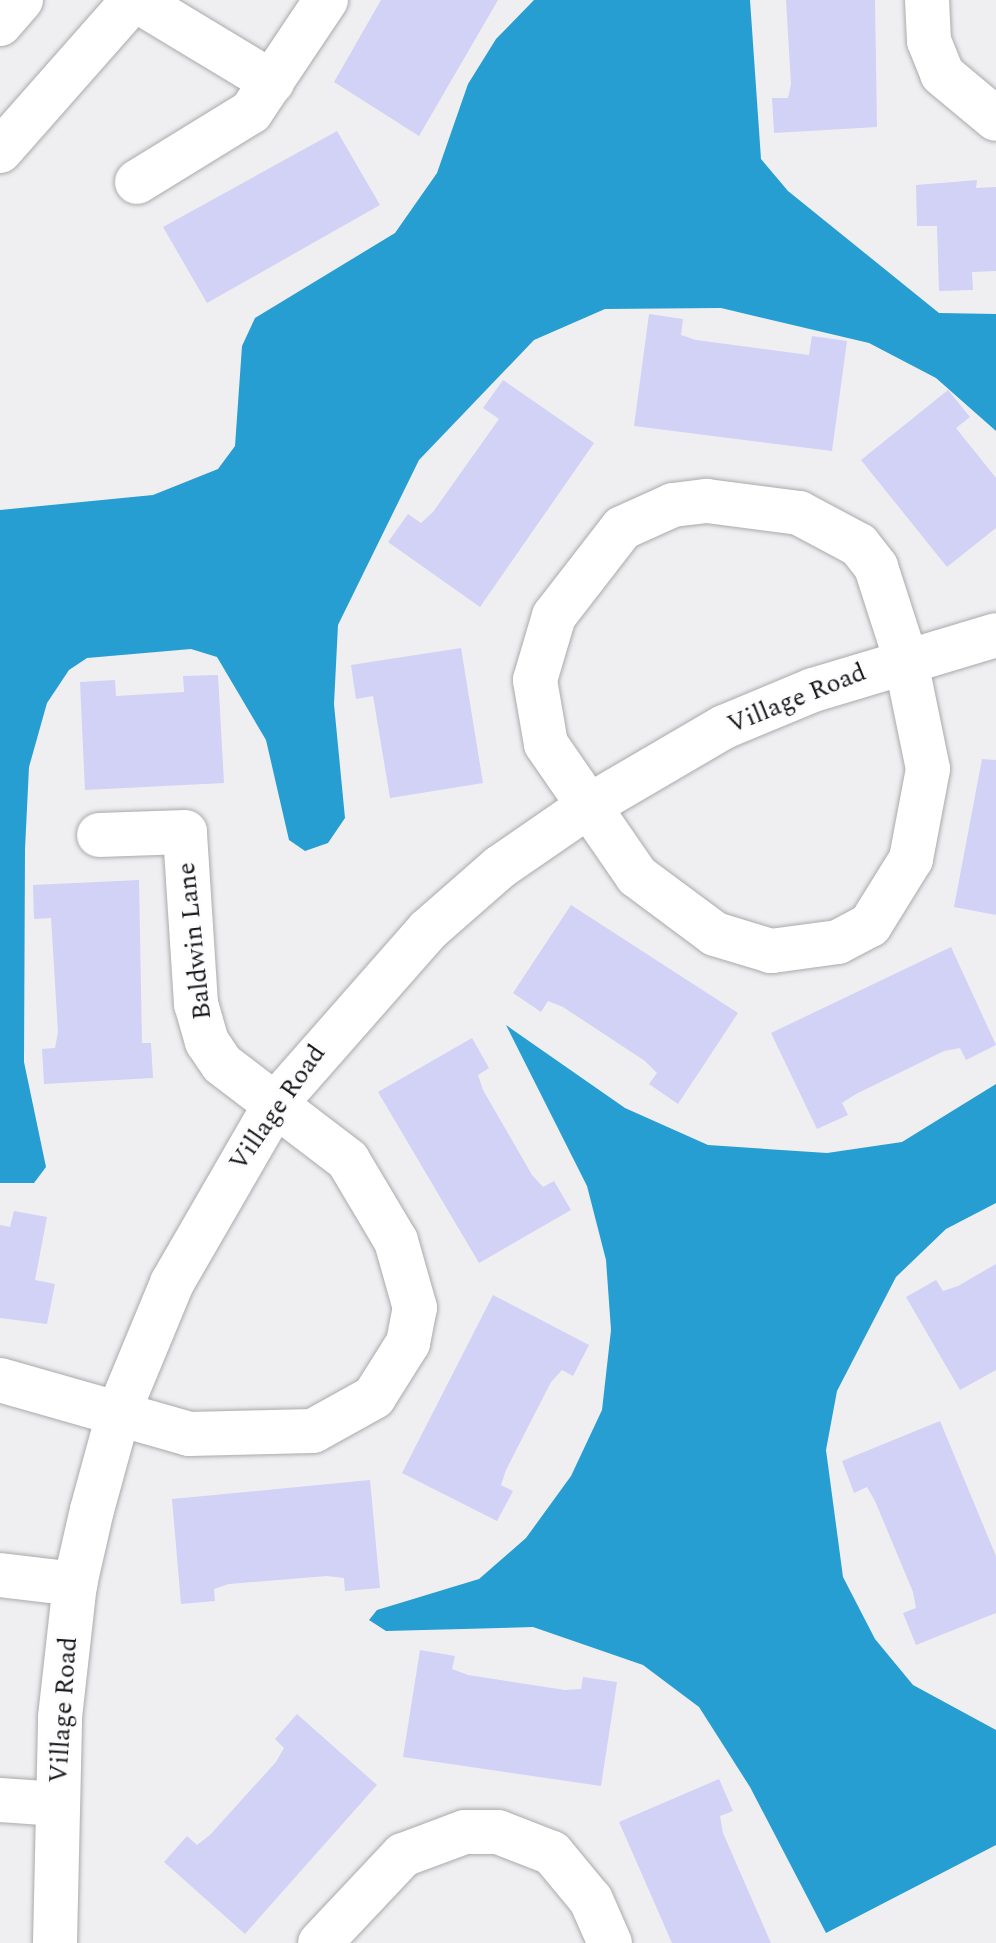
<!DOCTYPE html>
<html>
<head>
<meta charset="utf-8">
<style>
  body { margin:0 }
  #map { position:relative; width:996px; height:1943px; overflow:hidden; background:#efeff2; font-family:Spectral,serif }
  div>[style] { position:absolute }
  .water>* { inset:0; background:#269ed1 }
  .building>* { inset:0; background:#d2d1f6 }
  .roads { filter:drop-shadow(0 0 2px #aaaaac) drop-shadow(0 0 2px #aaaaac) }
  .minor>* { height:44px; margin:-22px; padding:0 22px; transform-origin:22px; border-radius:22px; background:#fff }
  span { translate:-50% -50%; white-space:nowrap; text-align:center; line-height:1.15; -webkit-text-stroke:6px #fdfdff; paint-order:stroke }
  .street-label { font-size:26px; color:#19191a }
</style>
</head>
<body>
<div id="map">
  <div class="water">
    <i style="clip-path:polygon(534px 0,750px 0,761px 159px,788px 191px,939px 313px,996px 314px,996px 431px,936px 378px,869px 343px,721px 308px,605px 309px,534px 340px,419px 460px,338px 625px,334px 704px,345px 818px,328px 843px,305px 851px,289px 840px,266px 740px,217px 657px,191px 649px,87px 658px,69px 670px,47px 703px,29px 767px,25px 849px,24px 1062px,46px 1167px,34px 1183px,0 1183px,0 510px,153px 495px,218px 469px,235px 446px,242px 346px,255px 318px,395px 233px,437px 173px,468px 84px,496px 39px)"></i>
    <i style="clip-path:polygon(506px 1025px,625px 1108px,708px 1145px,827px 1153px,902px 1142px,996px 1084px,996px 1203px,946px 1229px,896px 1277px,837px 1391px,826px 1450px,843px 1577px,875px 1639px,913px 1685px,996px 1730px,996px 1845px,826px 1933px,750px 1787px,699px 1707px,643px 1665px,533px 1627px,386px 1631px,369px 1620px,377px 1610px,479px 1579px,526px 1538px,571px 1476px,602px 1410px,611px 1330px,606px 1260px,587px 1186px)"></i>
  </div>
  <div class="building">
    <i style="clip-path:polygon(381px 0,498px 0,419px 136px,334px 82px)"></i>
    <i style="clip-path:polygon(786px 0,875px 0,877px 127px,774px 133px,772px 98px,788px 98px,791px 84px)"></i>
    <i style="clip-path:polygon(337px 131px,380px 205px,207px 303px,163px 227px)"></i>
    <i style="clip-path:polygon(977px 180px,976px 188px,996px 187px,996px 271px,972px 272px,973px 290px,939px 291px,937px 226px,917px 226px,916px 185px)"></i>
    <i style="clip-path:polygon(649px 314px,683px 319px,681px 335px,696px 340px,809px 355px,812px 336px,847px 341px,832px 451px,634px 426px)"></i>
    <i style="clip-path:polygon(503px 380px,594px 443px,480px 607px,388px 542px,408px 514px,421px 523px,433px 512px,499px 419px,483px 408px)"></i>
    <i style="clip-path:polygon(948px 390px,970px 417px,956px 428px,996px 478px,996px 528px,947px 567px,861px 460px)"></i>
    <i style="clip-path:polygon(461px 648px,483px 783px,390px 798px,373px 696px,356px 699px,351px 665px)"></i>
    <i style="clip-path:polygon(218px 675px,224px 783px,85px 790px,80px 682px,115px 680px,116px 696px,184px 692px,183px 676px)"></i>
    <i style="clip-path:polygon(982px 759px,996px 760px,996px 915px,954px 907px)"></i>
    <i style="clip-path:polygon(139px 880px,142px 1043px,151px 1043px,153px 1078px,44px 1084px,42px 1049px,55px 1048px,58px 1032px,51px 918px,34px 919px,33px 885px)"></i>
    <i style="clip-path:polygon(571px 905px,738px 1013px,678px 1104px,649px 1084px,657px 1073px,645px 1061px,563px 1007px,548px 1001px,541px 1012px,513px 993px)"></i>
    <i style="clip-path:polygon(951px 947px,996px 1045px,966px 1060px,960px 1048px,944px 1051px,856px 1094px,842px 1103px,848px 1115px,817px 1129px,771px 1033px)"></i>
    <i style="clip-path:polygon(472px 1038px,489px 1068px,478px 1075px,483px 1090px,532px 1175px,543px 1187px,554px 1181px,571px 1210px,479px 1263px,378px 1092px)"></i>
    <i style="clip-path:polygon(14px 1211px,47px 1217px,35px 1280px,55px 1284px,47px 1324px,0 1318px,0 1225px,10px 1227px)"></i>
    <i style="clip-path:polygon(996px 1264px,996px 1370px,960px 1390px,906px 1297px,936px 1280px,943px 1291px,958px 1286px)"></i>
    <i style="clip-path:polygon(493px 1295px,589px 1345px,573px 1376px,562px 1370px,551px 1382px,506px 1470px,501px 1485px,513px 1491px,497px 1521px,402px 1473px)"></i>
    <i style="clip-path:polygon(940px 1421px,996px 1556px,996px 1613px,916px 1645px,903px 1613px,916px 1608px,913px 1592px,875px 1501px,867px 1487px,854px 1493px,842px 1461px)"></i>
    <i style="clip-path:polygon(370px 1480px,380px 1588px,345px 1591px,344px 1578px,327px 1576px,229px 1584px,214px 1589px,215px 1601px,181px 1604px,172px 1499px)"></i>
    <i style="clip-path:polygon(420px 1650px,455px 1656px,452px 1669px,468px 1675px,565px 1690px,581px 1689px,583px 1677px,617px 1682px,601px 1786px,403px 1757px)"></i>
    <i style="clip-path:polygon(297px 1714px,377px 1785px,245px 1934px,164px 1862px,187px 1836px,197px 1845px,210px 1835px,276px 1762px,284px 1748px,275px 1739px)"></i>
    <i style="clip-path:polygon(719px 1779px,733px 1811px,720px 1816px,723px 1833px,771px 1943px,672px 1943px,619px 1822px)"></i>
  </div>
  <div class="roads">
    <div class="minor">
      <i style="left:136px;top:0;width:159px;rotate:31.1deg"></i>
      <i style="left:927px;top:0;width:41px;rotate:87.2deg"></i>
      <i style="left:929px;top:41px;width:35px;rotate:68deg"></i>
      <i style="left:942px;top:74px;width:70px;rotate:39.8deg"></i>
      <i style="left:0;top:24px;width:32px;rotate:-49deg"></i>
      <i style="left:0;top:151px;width:201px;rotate:-48.6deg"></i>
      <i style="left:137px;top:182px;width:134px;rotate:-31.6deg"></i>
      <i style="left:251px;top:112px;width:135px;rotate:-56.2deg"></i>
      <i style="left:707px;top:501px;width:93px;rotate:7.4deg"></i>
      <i style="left:799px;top:513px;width:68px;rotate:28.1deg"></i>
      <i style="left:859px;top:545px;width:28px;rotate:52deg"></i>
      <i style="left:876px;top:567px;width:95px;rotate:72.1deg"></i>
      <i style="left:905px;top:657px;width:114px;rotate:78.4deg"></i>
      <i style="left:928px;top:769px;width:92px;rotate:100.7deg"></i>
      <i style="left:911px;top:859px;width:78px;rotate:121.8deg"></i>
      <i style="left:870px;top:925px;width:36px;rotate:152deg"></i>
      <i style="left:838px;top:942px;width:68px;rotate:172.3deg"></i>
      <i style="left:771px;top:951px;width:59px;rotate:-163.1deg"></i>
      <i style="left:715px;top:934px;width:97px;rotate:-143.4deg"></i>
      <i style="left:637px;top:876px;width:160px;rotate:-124.6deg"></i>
      <i style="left:546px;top:744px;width:65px;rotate:-99.8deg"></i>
      <i style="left:535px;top:680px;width:67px;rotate:-73.5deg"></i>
      <i style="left:554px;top:616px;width:111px;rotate:-52.3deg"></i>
      <i style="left:622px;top:528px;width:56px;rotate:-24.3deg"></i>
      <i style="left:673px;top:505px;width:34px;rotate:-7deg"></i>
      <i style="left:0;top:1380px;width:197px;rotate:15.9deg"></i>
      <i style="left:189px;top:1434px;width:124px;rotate:-1.4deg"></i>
      <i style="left:313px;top:1431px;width:70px;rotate:-29.1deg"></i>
      <i style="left:374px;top:1397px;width:64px;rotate:-57.8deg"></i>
      <i style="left:408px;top:1343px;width:36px;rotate:-79deg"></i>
      <i style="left:415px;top:1308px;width:70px;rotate:-105.8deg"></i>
      <i style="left:396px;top:1241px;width:94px;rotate:-120.7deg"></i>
      <i style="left:348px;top:1160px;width:158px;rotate:-142.7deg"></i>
      <i style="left:222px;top:1064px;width:27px;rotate:-124deg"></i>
      <i style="left:207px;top:1042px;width:40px;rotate:-106deg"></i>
      <i style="left:196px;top:1004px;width:172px;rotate:-93.7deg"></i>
      <i style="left:185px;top:832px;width:86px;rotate:178deg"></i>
      <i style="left:0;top:1575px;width:76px;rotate:6.8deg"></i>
      <i style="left:0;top:1800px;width:58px;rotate:3.9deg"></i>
      <i style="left:55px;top:1943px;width:226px;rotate:-88.7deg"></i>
      <i style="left:60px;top:1717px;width:134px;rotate:-83.6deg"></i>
      <i style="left:75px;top:1584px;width:76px;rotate:-77.1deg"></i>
      <i style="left:92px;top:1510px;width:103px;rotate:-74.7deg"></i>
      <i style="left:119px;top:1411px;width:139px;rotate:-67.5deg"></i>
      <i style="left:172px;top:1283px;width:208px;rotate:-60deg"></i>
      <i style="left:276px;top:1103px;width:230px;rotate:-48.7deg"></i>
      <i style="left:428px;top:930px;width:96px;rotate:-41.2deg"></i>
      <i style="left:500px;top:867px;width:106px;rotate:-34.6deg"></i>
      <i style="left:587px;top:807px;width:159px;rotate:-30.3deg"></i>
      <i style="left:724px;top:727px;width:96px;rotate:-22.6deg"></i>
      <i style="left:813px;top:690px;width:191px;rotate:-16.7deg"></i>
      <i style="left:320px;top:1943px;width:121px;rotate:-46.7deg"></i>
      <i style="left:403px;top:1855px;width:66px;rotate:-20.4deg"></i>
      <i style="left:465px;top:1832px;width:33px"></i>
      <i style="left:498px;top:1832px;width:58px;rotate:21.3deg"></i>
      <i style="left:552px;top:1853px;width:61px;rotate:50.3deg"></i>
      <i style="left:591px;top:1900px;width:47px;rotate:66.2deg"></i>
    </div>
  </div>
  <div class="street-label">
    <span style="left:797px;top:699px;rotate:-22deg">Village Road</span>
    <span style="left:195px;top:941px;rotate:-96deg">Baldwin Lane</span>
    <span style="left:278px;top:1108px;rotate:-55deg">Village Road</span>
    <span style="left:64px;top:1710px;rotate:-86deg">Village Road</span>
  </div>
</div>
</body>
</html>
